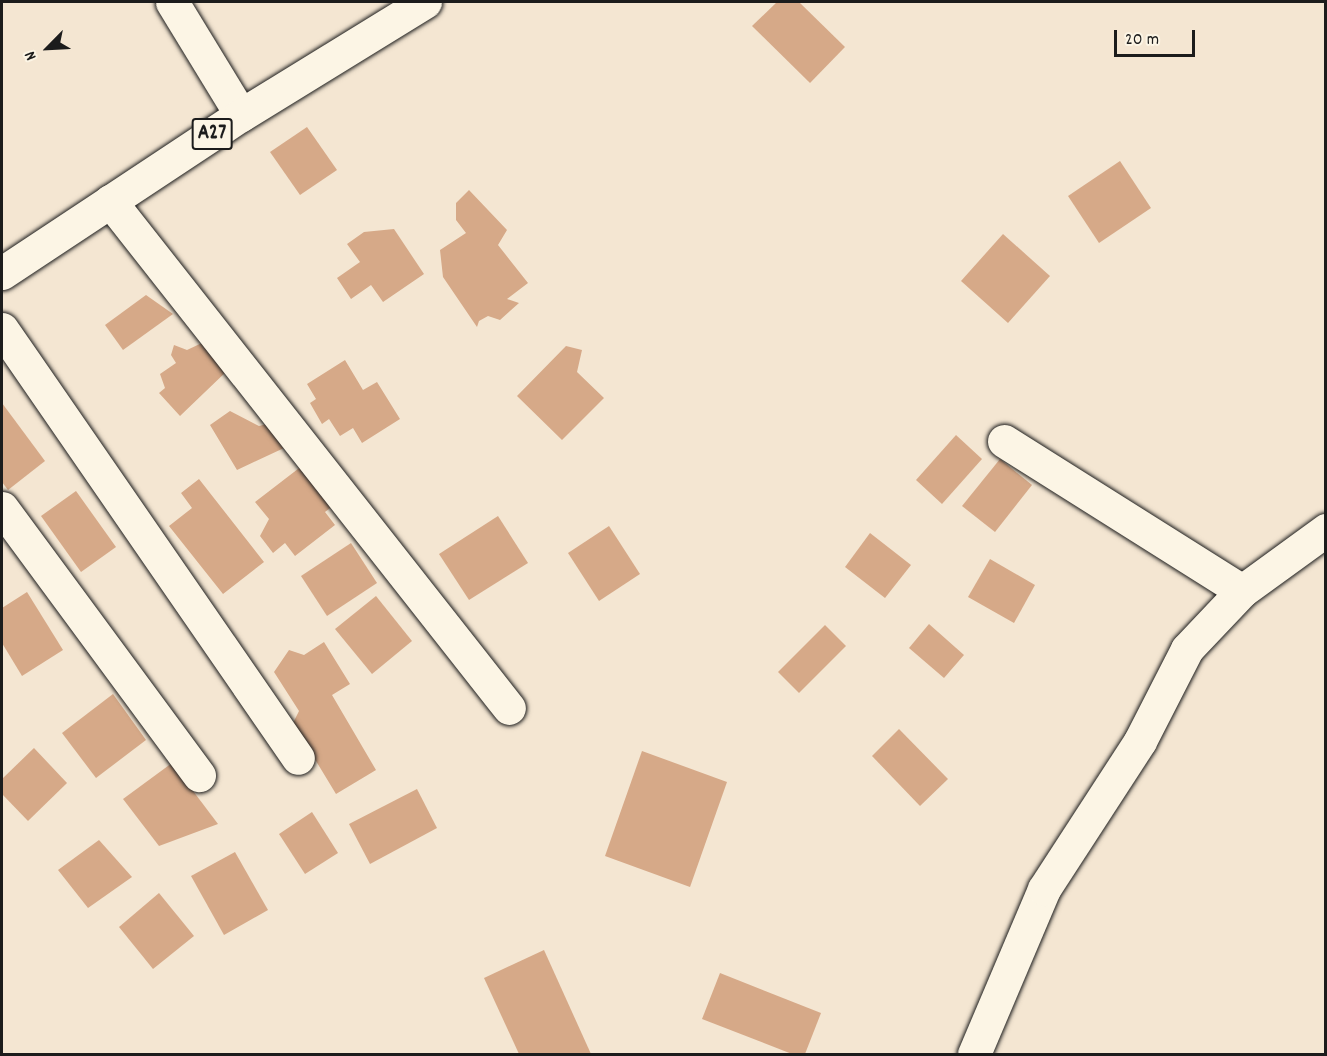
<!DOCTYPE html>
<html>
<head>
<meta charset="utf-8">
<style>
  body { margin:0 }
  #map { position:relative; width:1327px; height:1056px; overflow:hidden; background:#f4e6d2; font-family:Dekko,sans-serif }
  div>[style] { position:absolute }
  .building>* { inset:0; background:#d6a988 }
  .roads { filter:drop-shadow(0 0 2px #1c1c1c) drop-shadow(0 0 2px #1c1c1c) }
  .minor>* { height:33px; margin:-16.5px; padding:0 16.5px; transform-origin:16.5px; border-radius:16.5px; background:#fcf5e5 }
  .highway>* { height:33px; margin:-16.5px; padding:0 16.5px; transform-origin:16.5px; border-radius:16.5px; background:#fcf5e5 }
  span { translate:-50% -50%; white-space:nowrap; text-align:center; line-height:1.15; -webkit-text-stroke:4.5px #fcf5e5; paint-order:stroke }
  .shield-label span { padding:2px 4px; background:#fcf5e5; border:2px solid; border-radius:4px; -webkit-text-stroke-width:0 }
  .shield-label { font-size:21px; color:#1c1c1c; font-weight:700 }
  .frame { position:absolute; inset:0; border:3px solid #1c1c1c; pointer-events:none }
  .north { position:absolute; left:18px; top:18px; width:60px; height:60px; -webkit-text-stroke:4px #fcf5e5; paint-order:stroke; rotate:246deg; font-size:16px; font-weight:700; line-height:24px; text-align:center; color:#1c1c1c }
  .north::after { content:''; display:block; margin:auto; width:21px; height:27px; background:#1c1c1c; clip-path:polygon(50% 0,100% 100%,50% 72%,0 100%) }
  .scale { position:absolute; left:1114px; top:30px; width:81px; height:27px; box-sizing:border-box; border:3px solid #1c1c1c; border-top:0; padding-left:8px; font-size:18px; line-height:21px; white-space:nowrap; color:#1c1c1c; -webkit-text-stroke:4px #fcf5e5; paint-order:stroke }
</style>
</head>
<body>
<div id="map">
  <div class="building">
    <i style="clip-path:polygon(777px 2px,799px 2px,845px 47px,810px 83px,752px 26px)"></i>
    <i style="clip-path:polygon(307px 127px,337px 170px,300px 195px,270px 152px)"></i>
    <i style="clip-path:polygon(1120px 161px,1151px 208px,1099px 243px,1068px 196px)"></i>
    <i style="clip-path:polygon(469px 190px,507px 230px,498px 245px,528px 283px,507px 299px,519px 303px,500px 320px,488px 316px,479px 321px,477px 327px,443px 277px,440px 250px,466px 233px,456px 220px,456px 203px)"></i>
    <i style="clip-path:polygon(394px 229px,424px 274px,383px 302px,371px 285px,351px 299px,337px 278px,360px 262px,347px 244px,364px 232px)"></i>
    <i style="clip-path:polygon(1003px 234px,1050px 276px,1008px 323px,961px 281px)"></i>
    <i style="clip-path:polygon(146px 295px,173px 314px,123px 350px,105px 325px)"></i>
    <i style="clip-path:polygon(204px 342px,229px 369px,180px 416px,159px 393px,165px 388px,160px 374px,176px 363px,171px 355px,174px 345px,187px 350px)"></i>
    <i style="clip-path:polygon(566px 346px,582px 350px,577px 372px,604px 398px,562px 440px,517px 396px)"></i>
    <i style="clip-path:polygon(345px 360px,363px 390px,377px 382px,400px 419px,362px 443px,353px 428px,340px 436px,329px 419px,322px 424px,310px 403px,316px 399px,307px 384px)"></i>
    <i style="clip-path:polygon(2px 403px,45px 461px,8px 490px,2px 482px)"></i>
    <i style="clip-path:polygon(230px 411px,259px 426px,271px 423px,284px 448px,237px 470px,210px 425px)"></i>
    <i style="clip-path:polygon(956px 435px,982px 459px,942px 504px,916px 480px)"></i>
    <i style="clip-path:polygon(1000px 459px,1032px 485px,995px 532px,962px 506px)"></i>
    <i style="clip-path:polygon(307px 462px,338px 502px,325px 512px,335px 525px,295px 556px,285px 543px,273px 553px,260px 536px,269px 519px,255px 502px)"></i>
    <i style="clip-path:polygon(199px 479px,264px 562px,223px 594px,169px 526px,192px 508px,181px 493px)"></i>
    <i style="clip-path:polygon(76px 491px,116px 547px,81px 572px,41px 516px)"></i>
    <i style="clip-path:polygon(498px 516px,528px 563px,469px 600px,439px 554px)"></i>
    <i style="clip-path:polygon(609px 526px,640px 574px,599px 601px,568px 553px)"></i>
    <i style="clip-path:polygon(870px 533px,911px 565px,885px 598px,845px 567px)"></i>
    <i style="clip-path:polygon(351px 543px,377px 583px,327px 616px,301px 576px)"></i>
    <i style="clip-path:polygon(990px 559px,1035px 585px,1014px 623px,968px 597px)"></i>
    <i style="clip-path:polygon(27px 592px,63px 650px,22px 676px,2px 643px,2px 608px)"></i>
    <i style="clip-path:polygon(376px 596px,412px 641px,372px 674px,335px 629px)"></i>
    <i style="clip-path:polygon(929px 624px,964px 655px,944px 678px,909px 648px)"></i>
    <i style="clip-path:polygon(825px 625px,846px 646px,799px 693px,778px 672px)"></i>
    <i style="clip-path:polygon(324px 642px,350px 684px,332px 695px,376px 770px,336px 794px,293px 723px,299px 711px,274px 672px,289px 650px,304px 655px)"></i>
    <i style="clip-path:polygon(113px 694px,146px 740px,96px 778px,62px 733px)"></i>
    <i style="clip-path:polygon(899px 729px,948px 779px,920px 806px,872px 756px)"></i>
    <i style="clip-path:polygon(34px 748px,67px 783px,28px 821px,2px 794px,2px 779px)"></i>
    <i style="clip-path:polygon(642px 751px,727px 782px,690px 887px,605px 856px)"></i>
    <i style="clip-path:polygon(172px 763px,218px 824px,159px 846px,123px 799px)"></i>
    <i style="clip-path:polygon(417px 789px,437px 828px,370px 864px,349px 824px)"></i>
    <i style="clip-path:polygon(312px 812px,338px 853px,305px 874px,279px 834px)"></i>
    <i style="clip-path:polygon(99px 840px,132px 877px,88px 908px,58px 870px)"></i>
    <i style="clip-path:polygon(235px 852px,268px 910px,224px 935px,191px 876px)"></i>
    <i style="clip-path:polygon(159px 893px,194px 936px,153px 969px,119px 927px)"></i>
    <i style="clip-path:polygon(544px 950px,591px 1054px,519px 1054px,484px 978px)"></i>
    <i style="clip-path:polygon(720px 973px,821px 1013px,805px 1054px,792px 1054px,702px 1019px)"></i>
  </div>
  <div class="roads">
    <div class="minor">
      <i style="left:172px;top:2px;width:132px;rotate:58.6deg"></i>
      <i style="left:110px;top:201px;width:645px;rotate:51.8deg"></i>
      <i style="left:2px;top:329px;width:521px;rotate:55.4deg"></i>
      <i style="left:1004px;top:441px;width:281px;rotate:32.2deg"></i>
      <i style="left:1242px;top:591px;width:104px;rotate:-36deg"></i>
      <i style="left:2px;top:508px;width:332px;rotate:53.6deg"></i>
      <i style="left:974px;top:1054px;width:179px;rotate:-67deg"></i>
      <i style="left:1044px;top:889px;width:176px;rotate:-57deg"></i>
      <i style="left:1140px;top:741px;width:103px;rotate:-62.9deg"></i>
      <i style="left:1187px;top:649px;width:80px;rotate:-46.5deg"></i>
    </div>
    <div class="highway">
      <i style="left:2px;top:273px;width:287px;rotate:-33.5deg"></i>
      <i style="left:241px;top:115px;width:216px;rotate:-31.6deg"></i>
    </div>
  </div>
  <div class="shield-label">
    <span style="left:212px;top:134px">A27</span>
  </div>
  <div class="frame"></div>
  <div class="north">N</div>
  <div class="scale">20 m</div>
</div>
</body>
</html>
